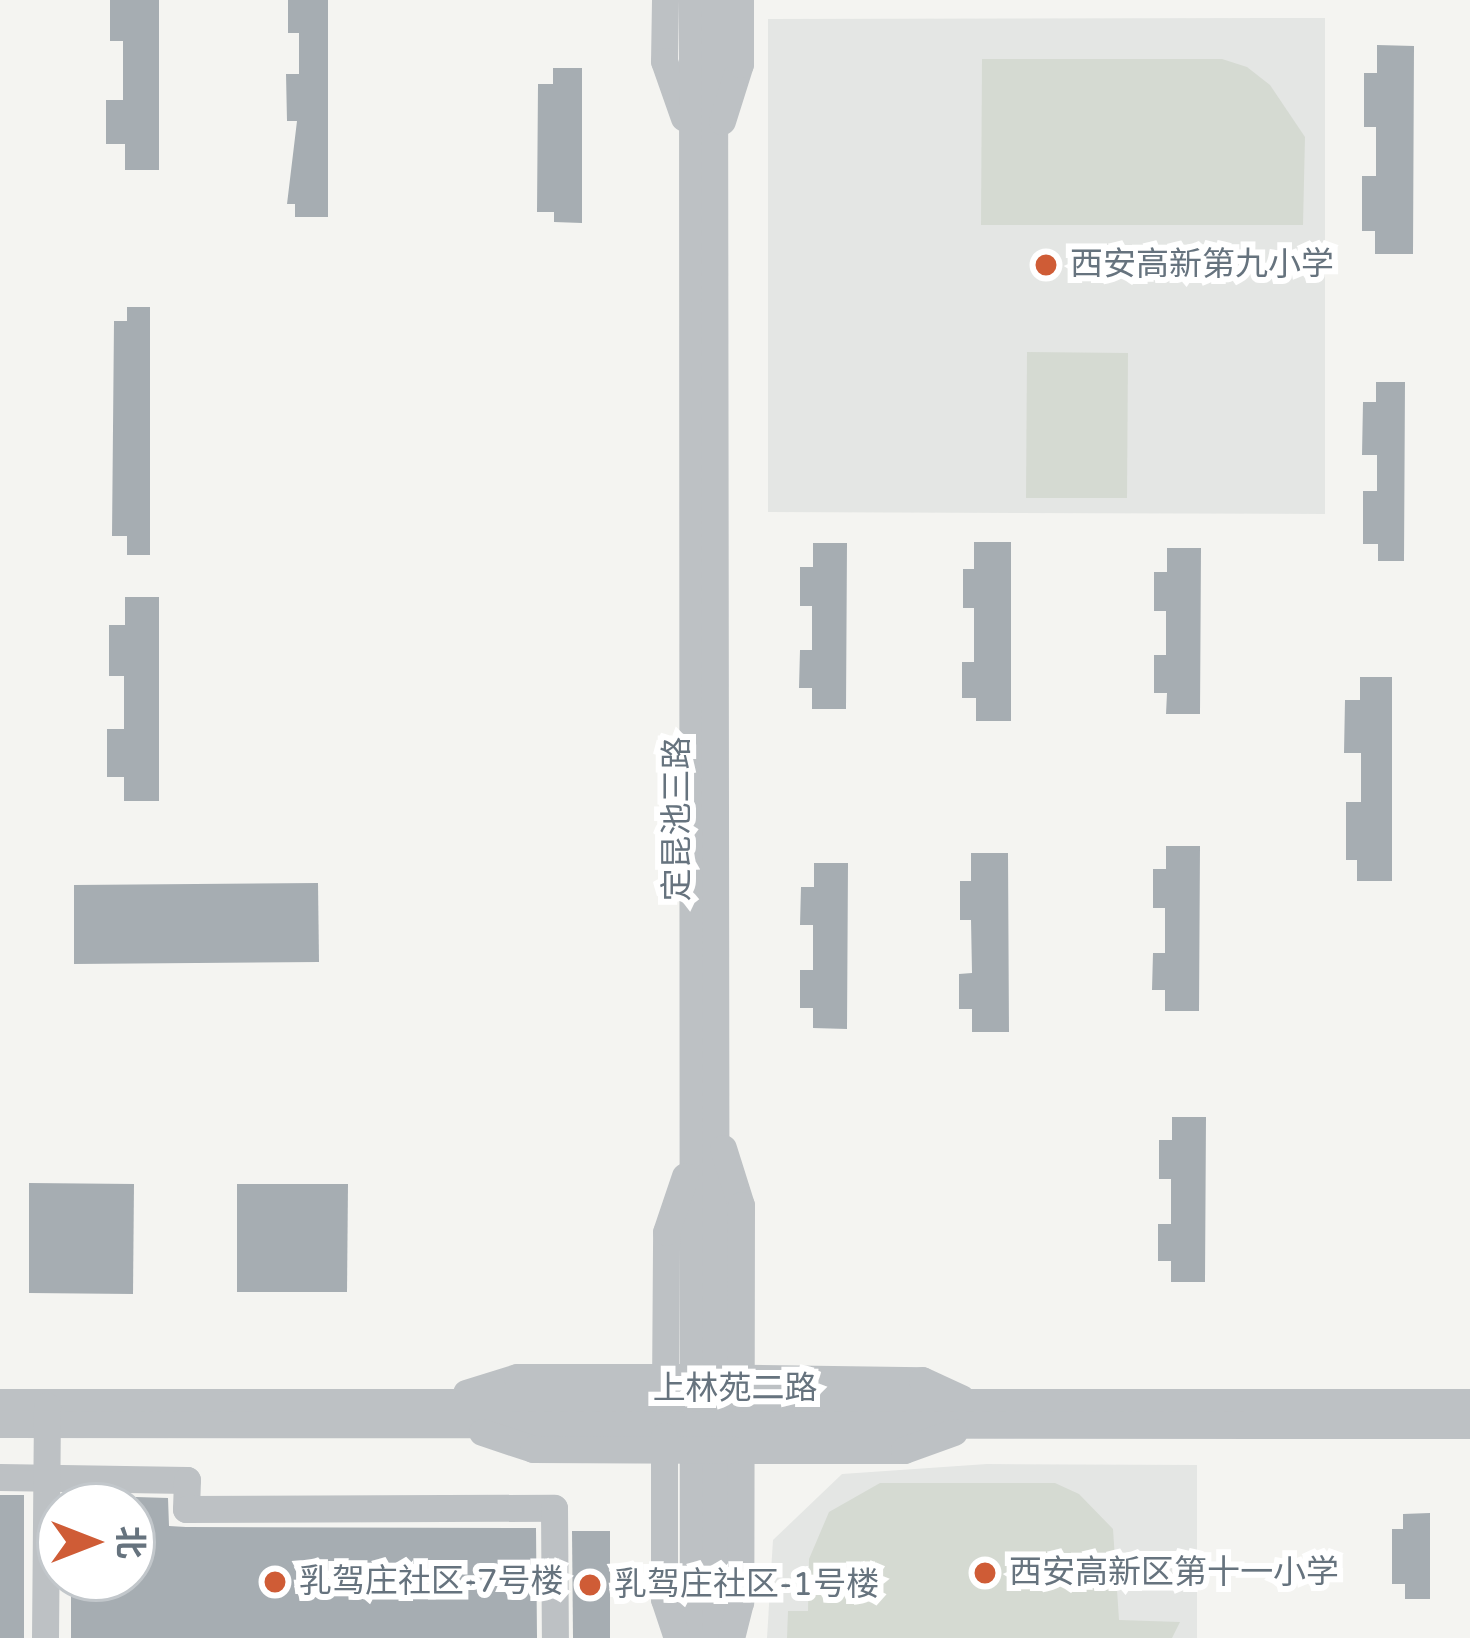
<!DOCTYPE html>
<html>
<head>
<meta charset="utf-8">
<style>
  body { margin:0 }
  #map { position:relative; width:1470px; height:1638px; overflow:hidden; background:#f4f4f1; font-family:"Varela Round","Noto Sans SC",sans-serif }
  div>[style] { position:absolute }
  .built>* { inset:0; background:#e4e6e4 }
  .green>* { inset:0; background:#d5dad2 }
  .building>* { inset:0; background:#a6adb2 }
  .minor>* { height:27px; margin:-13.5px; padding:0 13.5px; transform-origin:13.5px; border-radius:13.5px; background:#bdc1c4 }
  .dots>* { width:33px; height:33px; translate:-50% -50%; box-sizing:border-box; border:6px solid #fff; border-radius:50% }
  span { translate:-50% -50%; white-space:nowrap; text-align:center; line-height:1.15; -webkit-text-stroke:12px #fff; paint-order:stroke }
  .poi-label { font-size:33px; color:#66737e }
  .left { translate:0 -50%; text-align:left }
  .street-label { font-size:33px; color:#66737e }
  .north { position:absolute; left:36px; top:1482px; width:120px; height:120px; box-sizing:border-box; background:#fff; border:3px solid #c2c7cb; border-radius:50%; rotate:90deg; font-size:33px; font-weight:700; line-height:48px; text-align:center; color:#66737e }
  .north::after { content:''; display:block; margin:auto; width:42px; height:54px; background:#cf5c36; clip-path:polygon(50% 0,100% 100%,50% 72%,0 100%) }
</style>
</head>
<body>
<div id="map">
  <div class="built">
    <i style="clip-path:polygon(1325px 18px,1325px 514px,768px 512px,768px 19px)"></i>
    <i style="clip-path:polygon(987px 1464px,1197px 1465px,1197px 1638px,767px 1638px,773px 1540px,842px 1474px)"></i>
  </div>
  <div class="green">
    <i style="clip-path:polygon(982px 59px,1222px 59px,1247px 67px,1270px 85px,1305px 137px,1303px 225px,981px 225px)"></i>
    <i style="clip-path:polygon(1027px 352px,1128px 353px,1127px 498px,1026px 498px)"></i>
    <i style="clip-path:polygon(880px 1483px,1055px 1483px,1079px 1494px,1113px 1529px,1119px 1620px,1180px 1622px,1172px 1638px,787px 1638px,788px 1611px,808px 1611px,809px 1559px,829px 1512px)"></i>
  </div>
  <div class="building">
    <i style="clip-path:polygon(110px 0,159px 0,159px 170px,125px 170px,125px 144px,106px 144px,106px 100px,123px 100px,123px 41px,110px 41px)"></i>
    <i style="clip-path:polygon(288px 0,328px 0,328px 217px,295px 217px,295px 204px,287px 204px,297px 121px,287px 121px,286px 74px,299px 74px,299px 33px,288px 33px)"></i>
    <i style="clip-path:polygon(1377px 45px,1414px 46px,1413px 254px,1375px 254px,1375px 231px,1362px 231px,1362px 176px,1376px 176px,1376px 127px,1364px 127px,1364px 73px,1377px 73px)"></i>
    <i style="clip-path:polygon(553px 68px,582px 68px,582px 223px,554px 222px,554px 212px,537px 212px,538px 84px,553px 84px)"></i>
    <i style="clip-path:polygon(127px 307px,150px 307px,150px 555px,127px 555px,127px 536px,112px 536px,114px 321px,127px 321px)"></i>
    <i style="clip-path:polygon(1376px 382px,1405px 382px,1404px 561px,1378px 561px,1378px 544px,1363px 544px,1363px 491px,1377px 491px,1377px 455px,1362px 455px,1363px 402px,1376px 402px)"></i>
    <i style="clip-path:polygon(974px 542px,1011px 542px,1011px 721px,976px 721px,976px 698px,962px 698px,962px 662px,974px 662px,974px 608px,963px 608px,963px 569px,974px 569px)"></i>
    <i style="clip-path:polygon(813px 543px,847px 543px,846px 709px,812px 709px,812px 688px,799px 688px,800px 650px,812px 650px,812px 606px,800px 606px,800px 567px,813px 567px)"></i>
    <i style="clip-path:polygon(1167px 548px,1201px 548px,1200px 714px,1166px 714px,1167px 693px,1154px 693px,1154px 655px,1166px 655px,1166px 611px,1154px 611px,1154px 572px,1167px 572px)"></i>
    <i style="clip-path:polygon(125px 597px,159px 597px,159px 801px,124px 801px,124px 777px,107px 777px,107px 729px,124px 729px,124px 676px,109px 676px,109px 625px,125px 625px)"></i>
    <i style="clip-path:polygon(1360px 677px,1392px 677px,1392px 881px,1357px 881px,1357px 860px,1346px 860px,1346px 802px,1361px 802px,1361px 753px,1344px 753px,1345px 700px,1360px 700px)"></i>
    <i style="clip-path:polygon(1166px 846px,1200px 846px,1199px 1011px,1165px 1011px,1165px 990px,1152px 990px,1153px 953px,1165px 953px,1165px 908px,1153px 908px,1153px 869px,1166px 869px)"></i>
    <i style="clip-path:polygon(971px 853px,1008px 853px,1009px 1032px,972px 1032px,972px 1009px,959px 1009px,959px 974px,972px 973px,971px 920px,960px 920px,960px 881px,971px 881px)"></i>
    <i style="clip-path:polygon(814px 863px,848px 863px,847px 1029px,813px 1028px,813px 1008px,800px 1008px,800px 970px,813px 970px,813px 925px,800px 925px,801px 887px,814px 887px)"></i>
    <i style="clip-path:polygon(318px 883px,319px 962px,74px 964px,74px 885px)"></i>
    <i style="clip-path:polygon(1172px 1117px,1206px 1117px,1205px 1282px,1171px 1282px,1171px 1261px,1158px 1261px,1158px 1224px,1171px 1224px,1171px 1179px,1159px 1179px,1159px 1140px,1172px 1140px)"></i>
    <i style="clip-path:polygon(29px 1183px,134px 1184px,133px 1294px,29px 1293px)"></i>
    <i style="clip-path:polygon(237px 1184px,348px 1184px,347px 1292px,237px 1292px)"></i>
    <i style="clip-path:polygon(0 1495px,24px 1495px,24px 1638px,0 1638px)"></i>
    <i style="clip-path:polygon(71px 1496px,106px 1497px,106px 1506px,71px 1506px)"></i>
    <i style="clip-path:polygon(136px 1497px,168px 1498px,169px 1526px,186px 1527px,536px 1528px,537px 1638px,71px 1638px,71px 1578px,136px 1578px)"></i>
    <i style="clip-path:polygon(1430px 1513px,1430px 1599px,1405px 1599px,1405px 1584px,1392px 1584px,1392px 1529px,1403px 1529px,1403px 1514px)"></i>
    <i style="clip-path:polygon(572px 1531px,610px 1531px,610px 1638px,573px 1638px)"></i>
  </div>
  <div class="minor">
    <i style="left:665px;top:0;width:61px;rotate:90.9deg"></i>
    <i style="left:664px;top:61px;width:60px;rotate:70.7deg"></i>
    <i style="left:692px;top:0;width:1638px;rotate:89.97deg"></i>
    <i style="left:714px;top:0;width:1638px;rotate:89.93deg"></i>
    <i style="left:722px;top:121px;width:60px;rotate:-72.5deg"></i>
    <i style="left:740px;top:64px;width:64px;rotate:-90deg"></i>
    <i style="left:723px;top:1148px;width:60px;rotate:72.5deg"></i>
    <i style="left:741px;top:1205px;width:397px;rotate:90.1deg"></i>
    <i style="left:740px;top:1602px;width:37px;rotate:104deg"></i>
    <i style="left:665px;top:1392px;width:160px;rotate:-89.6deg"></i>
    <i style="left:666px;top:1232px;width:59px;rotate:-71.3deg"></i>
    <i style="left:466px;top:1393px;width:53px;rotate:-17.4deg"></i>
    <i style="left:517px;top:1377px;width:176px"></i>
    <i style="left:693px;top:1377px;width:229px;rotate:0.8deg"></i>
    <i style="left:922px;top:1380px;width:43px;rotate:24.8deg"></i>
    <i style="left:0;top:1402px;width:1470px"></i>
    <i style="left:0;top:1424px;width:1470px;rotate:0.04deg"></i>
    <i style="left:482px;top:1432px;width:54px;rotate:18.4deg"></i>
    <i style="left:533px;top:1449px;width:208px;rotate:0.3deg"></i>
    <i style="left:741px;top:1450px;width:163px"></i>
    <i style="left:904px;top:1450px;width:53px;rotate:-19.8deg"></i>
    <i style="left:664px;top:1436px;width:163px;rotate:90deg"></i>
    <i style="left:664px;top:1599px;width:41px;rotate:71.6deg"></i>
    <i style="left:0;top:1477px;width:187px;rotate:0.9deg"></i>
    <i style="left:187px;top:1480px;width:29px;rotate:92deg"></i>
    <i style="left:186px;top:1509px;width:368px;rotate:-0.2deg"></i>
    <i style="left:554px;top:1508px;width:130px;rotate:89.6deg"></i>
    <i style="left:45px;top:1638px;width:232px;rotate:-89.5deg"></i>
  </div>
  <div class="dots">
    <i style="left:1046px;top:265px;background:#cf5c36"></i>
    <i style="left:985px;top:1573px;background:#cf5c36"></i>
    <i style="left:275px;top:1582px;background:#cf5c36"></i>
    <i style="left:590px;top:1585px;background:#cf5c36"></i>
  </div>
  <div class="poi-label">
    <span class="left" style="left:1070px;top:265px">西安高新第九小学</span>
    <span class="left" style="left:1009px;top:1573px">西安高新区第十一小学</span>
    <span class="left" style="left:299px;top:1582px">乳驾庄社区-7号楼</span>
    <span class="left" style="left:614px;top:1585px">乳驾庄社区-1号楼</span>
  </div>
  <div class="street-label">
    <span style="left:678px;top:819px;rotate:-90deg">定昆池三路</span>
    <span style="left:735px;top:1389px">上林苑二路</span>
  </div>
  <div class="north">北</div>
</div>
</body>
</html>
